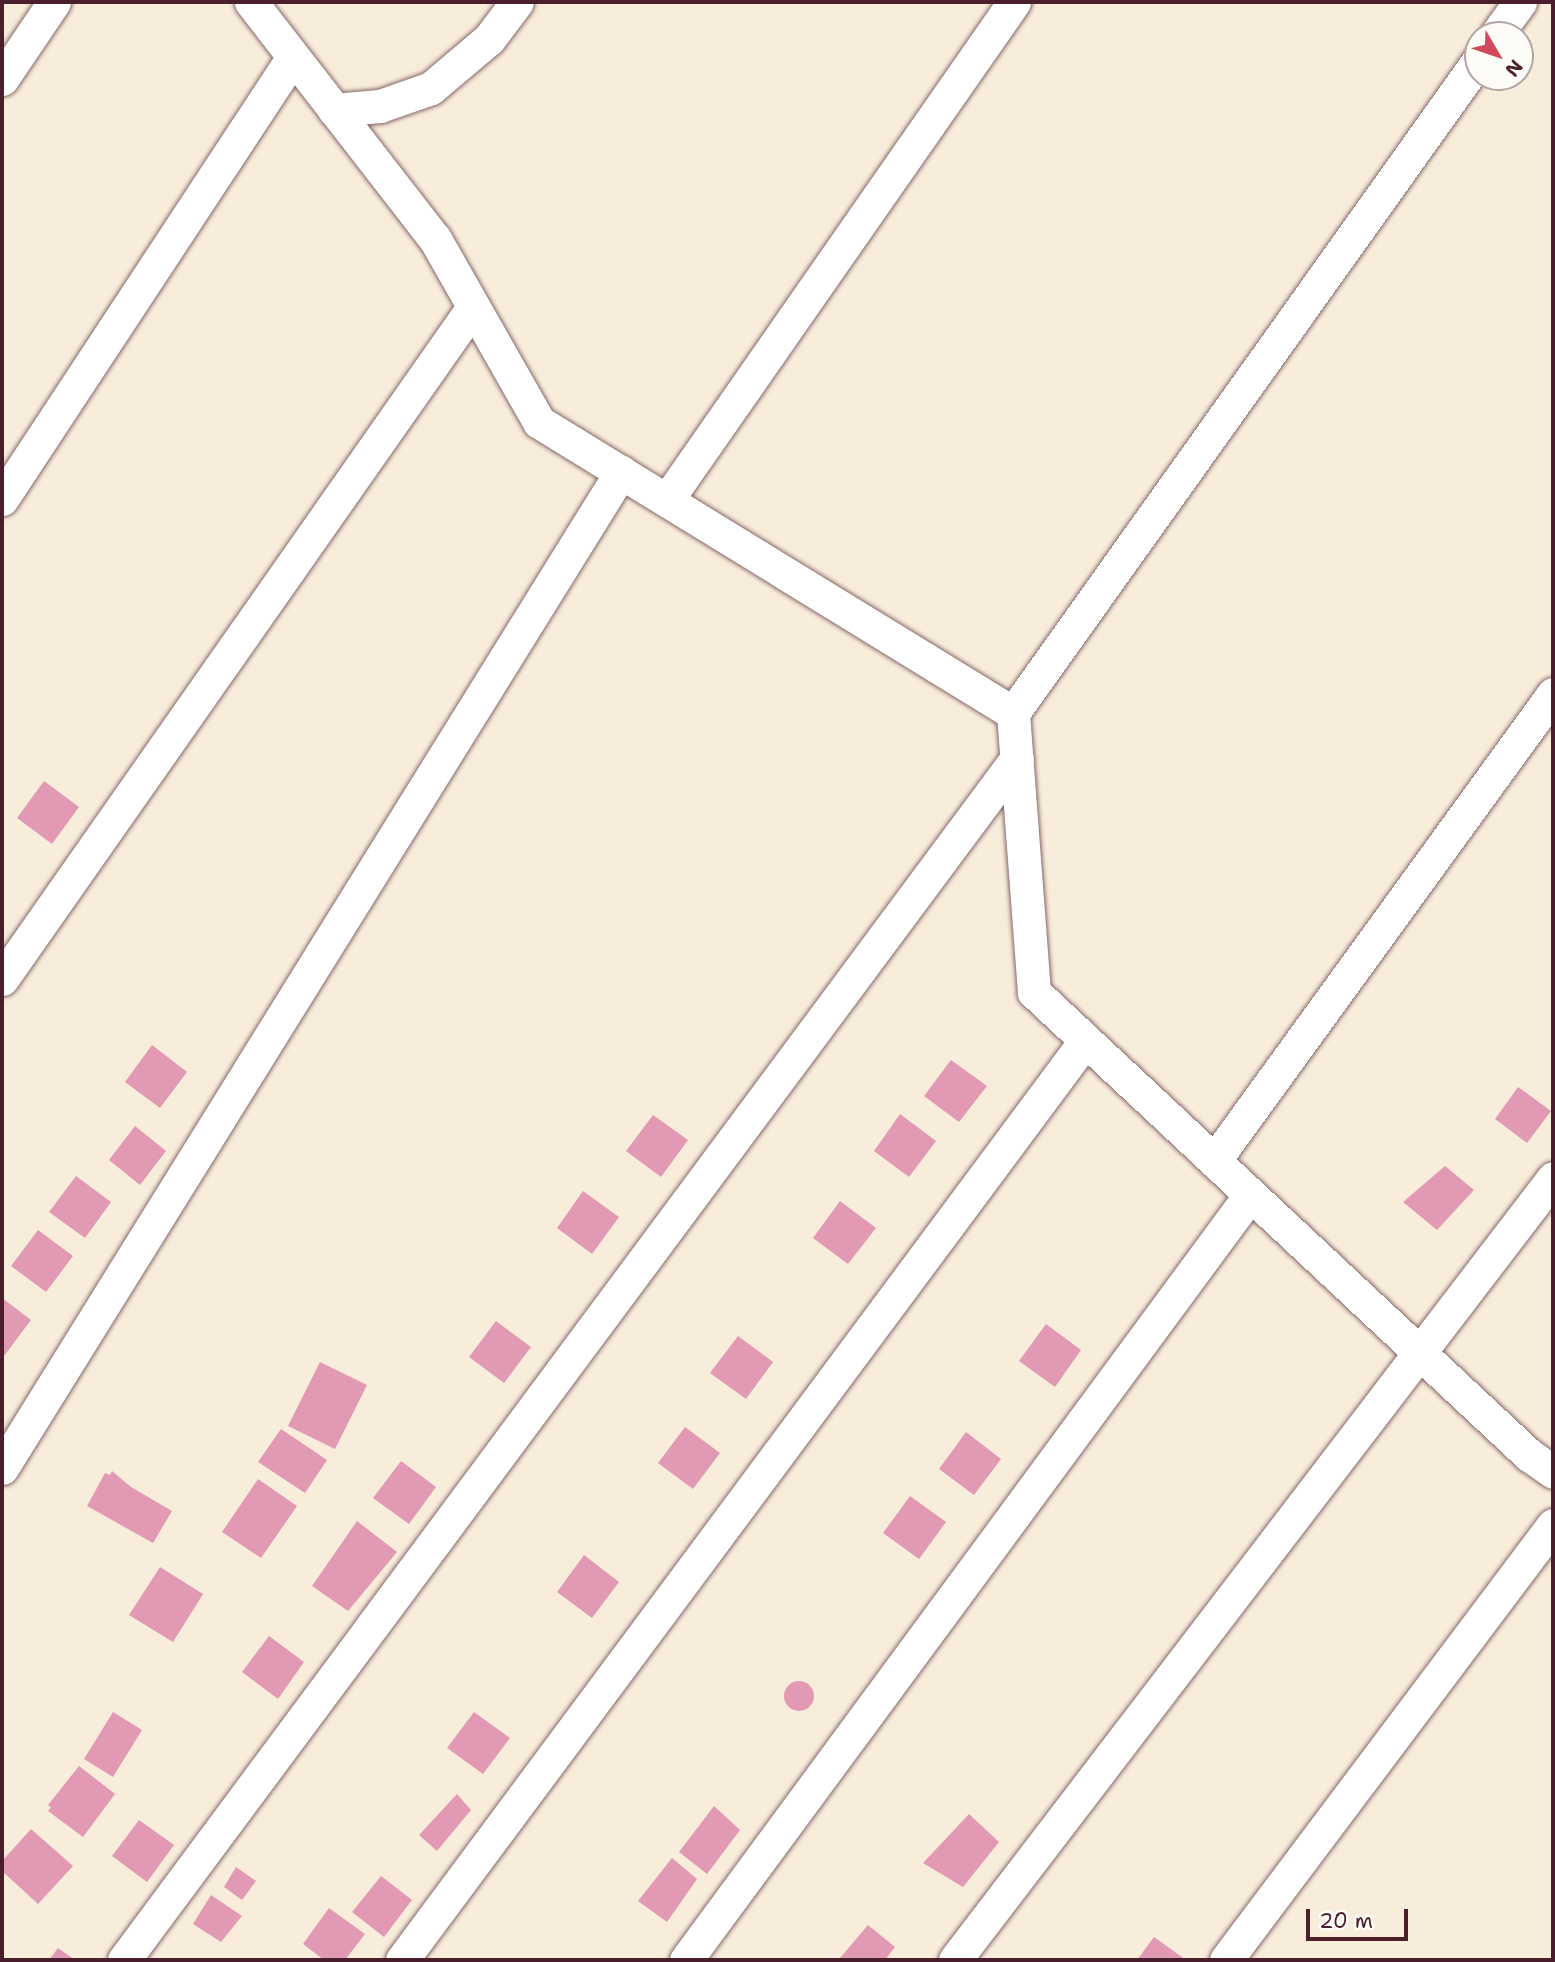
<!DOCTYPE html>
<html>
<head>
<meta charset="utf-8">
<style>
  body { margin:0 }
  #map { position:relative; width:1555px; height:1962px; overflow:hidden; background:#f8eddb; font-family:"Shantell Sans",sans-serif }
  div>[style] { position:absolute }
  .building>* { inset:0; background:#e299b3 }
  .round { border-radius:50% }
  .roads { filter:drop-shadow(0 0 2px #876769) drop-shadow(0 0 2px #876769) }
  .minor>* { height:33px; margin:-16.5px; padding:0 16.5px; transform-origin:16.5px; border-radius:16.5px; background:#fff }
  span { translate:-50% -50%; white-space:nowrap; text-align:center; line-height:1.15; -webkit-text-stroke:5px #fdfcf7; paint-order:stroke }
  .frame { position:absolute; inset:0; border:4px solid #4a1f2b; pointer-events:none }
  .north { position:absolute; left:1464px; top:21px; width:70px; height:70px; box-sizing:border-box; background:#fdfcf7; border:2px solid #b5a4a5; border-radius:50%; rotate:129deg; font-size:19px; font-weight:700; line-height:28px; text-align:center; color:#4a1f2b }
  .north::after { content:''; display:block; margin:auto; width:24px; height:32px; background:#d1495b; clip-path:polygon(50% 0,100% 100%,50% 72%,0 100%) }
  .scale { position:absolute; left:1306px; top:1909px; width:102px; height:32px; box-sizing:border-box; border:4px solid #4a1f2b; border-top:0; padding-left:9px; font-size:21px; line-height:24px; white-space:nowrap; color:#4a1f2b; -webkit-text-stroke:5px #fdfcf7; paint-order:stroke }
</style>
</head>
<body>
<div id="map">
  <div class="building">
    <i style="clip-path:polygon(44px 781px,79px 807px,52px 844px,17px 818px)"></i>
    <i style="clip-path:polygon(152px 1045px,187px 1072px,160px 1108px,125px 1082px)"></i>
    <i style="clip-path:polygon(951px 1060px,987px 1086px,959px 1122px,924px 1096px)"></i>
    <i style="clip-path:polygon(1518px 1087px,1551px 1111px,1527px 1143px,1495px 1119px)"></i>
    <i style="clip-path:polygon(900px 1114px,936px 1141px,909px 1177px,874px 1151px)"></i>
    <i style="clip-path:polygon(653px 1115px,688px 1140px,661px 1177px,626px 1151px)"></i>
    <i style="clip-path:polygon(135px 1126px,166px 1151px,140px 1185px,109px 1160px)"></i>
    <i style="clip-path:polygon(1445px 1166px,1474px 1190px,1437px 1230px,1403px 1202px)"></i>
    <i style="clip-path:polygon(76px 1176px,111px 1202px,85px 1238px,49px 1212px)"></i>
    <i style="clip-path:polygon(583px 1191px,619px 1217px,592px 1254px,557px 1228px)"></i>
    <i style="clip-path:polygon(840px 1201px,876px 1228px,848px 1264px,813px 1238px)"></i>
    <i style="clip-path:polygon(38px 1230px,73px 1256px,46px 1292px,11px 1266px)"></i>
    <i style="clip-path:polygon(2px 1298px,31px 1320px,4px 1356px,2px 1355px)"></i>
    <i style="clip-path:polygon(496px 1321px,531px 1347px,504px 1383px,469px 1357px)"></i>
    <i style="clip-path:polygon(1046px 1324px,1081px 1350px,1055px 1387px,1019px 1361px)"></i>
    <i style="clip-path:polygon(738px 1336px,773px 1362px,746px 1399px,710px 1373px)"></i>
    <i style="clip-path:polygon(320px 1362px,367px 1385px,335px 1449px,288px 1426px)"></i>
    <i style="clip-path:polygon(685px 1427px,720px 1453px,693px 1489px,658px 1463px)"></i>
    <i style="clip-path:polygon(281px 1429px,327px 1460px,305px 1493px,258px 1462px)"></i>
    <i style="clip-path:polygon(966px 1432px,1001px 1459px,974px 1495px,939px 1469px)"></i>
    <i style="clip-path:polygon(401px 1461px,436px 1487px,409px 1524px,373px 1498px)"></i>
    <i style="clip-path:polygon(112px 1471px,131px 1487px,172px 1511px,153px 1543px,87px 1506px,105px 1473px,110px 1475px)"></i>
    <i style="clip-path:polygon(258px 1479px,297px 1506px,261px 1558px,222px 1532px)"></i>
    <i style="clip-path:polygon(910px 1496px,946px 1522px,919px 1559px,883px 1533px)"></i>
    <i style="clip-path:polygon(357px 1521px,397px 1552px,348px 1611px,312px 1586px)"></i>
    <i style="clip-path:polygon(584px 1555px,619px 1582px,592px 1618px,557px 1592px)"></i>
    <i style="clip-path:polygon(160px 1567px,203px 1594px,173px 1642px,129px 1615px)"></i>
    <i style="clip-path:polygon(269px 1636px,304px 1662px,278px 1699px,242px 1672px)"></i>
    <i class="round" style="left:784px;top:1681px;width:30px;height:30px"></i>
    <i style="clip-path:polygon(113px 1712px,142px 1730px,113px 1777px,84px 1759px)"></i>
    <i style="clip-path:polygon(474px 1712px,510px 1738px,483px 1774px,447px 1748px)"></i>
    <i style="clip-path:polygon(79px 1766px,115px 1794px,83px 1837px,48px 1811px,51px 1807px,48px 1805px)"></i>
    <i style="clip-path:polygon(457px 1794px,471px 1810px,437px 1851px,419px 1835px)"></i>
    <i style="clip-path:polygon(714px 1806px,740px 1830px,707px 1874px,679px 1852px)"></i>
    <i style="clip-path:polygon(969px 1814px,999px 1842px,963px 1887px,923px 1863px)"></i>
    <i style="clip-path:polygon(139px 1820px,174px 1845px,147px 1882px,112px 1856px)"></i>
    <i style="clip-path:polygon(31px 1829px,73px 1866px,38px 1904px,2px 1871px,2px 1861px)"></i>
    <i style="clip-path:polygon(672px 1858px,697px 1879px,667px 1922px,638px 1901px)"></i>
    <i style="clip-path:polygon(236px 1867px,256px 1881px,242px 1900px,224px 1887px)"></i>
    <i style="clip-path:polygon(381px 1876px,412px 1900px,384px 1937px,352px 1912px)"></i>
    <i style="clip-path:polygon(211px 1895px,242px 1916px,221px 1942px,193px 1924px)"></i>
    <i style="clip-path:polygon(329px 1908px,365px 1934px,345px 1960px,324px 1960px,303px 1944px)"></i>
    <i style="clip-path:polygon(868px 1925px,895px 1947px,885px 1960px,842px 1960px,840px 1958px)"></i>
    <i style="clip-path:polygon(1154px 1937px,1186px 1960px,1137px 1960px)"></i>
    <i style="clip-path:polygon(58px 1948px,75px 1960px,49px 1960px)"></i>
  </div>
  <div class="roads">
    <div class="minor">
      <i style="left:251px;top:2px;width:300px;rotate:52.2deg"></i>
      <i style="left:435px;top:239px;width:210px;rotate:60.4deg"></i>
      <i style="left:539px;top:422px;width:556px;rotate:31.55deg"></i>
      <i style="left:1013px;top:713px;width:280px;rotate:85.7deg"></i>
      <i style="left:1034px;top:992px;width:678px;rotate:43.09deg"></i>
      <i style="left:1529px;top:1455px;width:29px;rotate:35deg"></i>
      <i style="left:1496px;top:35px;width:41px;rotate:-54deg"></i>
      <i style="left:2px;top:79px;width:93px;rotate:-56deg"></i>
      <i style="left:334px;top:110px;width:46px;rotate:-5deg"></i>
      <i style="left:380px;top:106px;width:54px;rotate:-19.4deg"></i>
      <i style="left:431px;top:88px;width:76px;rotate:-40.2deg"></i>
      <i style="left:489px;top:39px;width:46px;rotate:-52.9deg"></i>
      <i style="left:2px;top:499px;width:529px;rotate:-56.64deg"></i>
      <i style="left:667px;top:500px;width:607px;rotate:-55.13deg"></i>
      <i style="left:1013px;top:713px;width:801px;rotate:-54.5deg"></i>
      <i style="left:2px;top:979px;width:821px;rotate:-54.97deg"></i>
      <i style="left:1214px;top:1161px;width:577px;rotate:-54.02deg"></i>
      <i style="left:2px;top:1468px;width:1173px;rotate:-58.14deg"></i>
      <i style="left:124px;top:1960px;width:1497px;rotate:-53.39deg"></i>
      <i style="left:402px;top:1960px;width:1145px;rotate:-53.38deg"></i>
      <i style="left:686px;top:1960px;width:950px;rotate:-53.6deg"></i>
      <i style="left:955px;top:1960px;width:984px;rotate:-52.59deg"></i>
      <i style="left:1226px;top:1960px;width:544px;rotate:-53.07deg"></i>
    </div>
  </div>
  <div class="frame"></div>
  <div class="north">N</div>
  <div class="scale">20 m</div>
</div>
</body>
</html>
